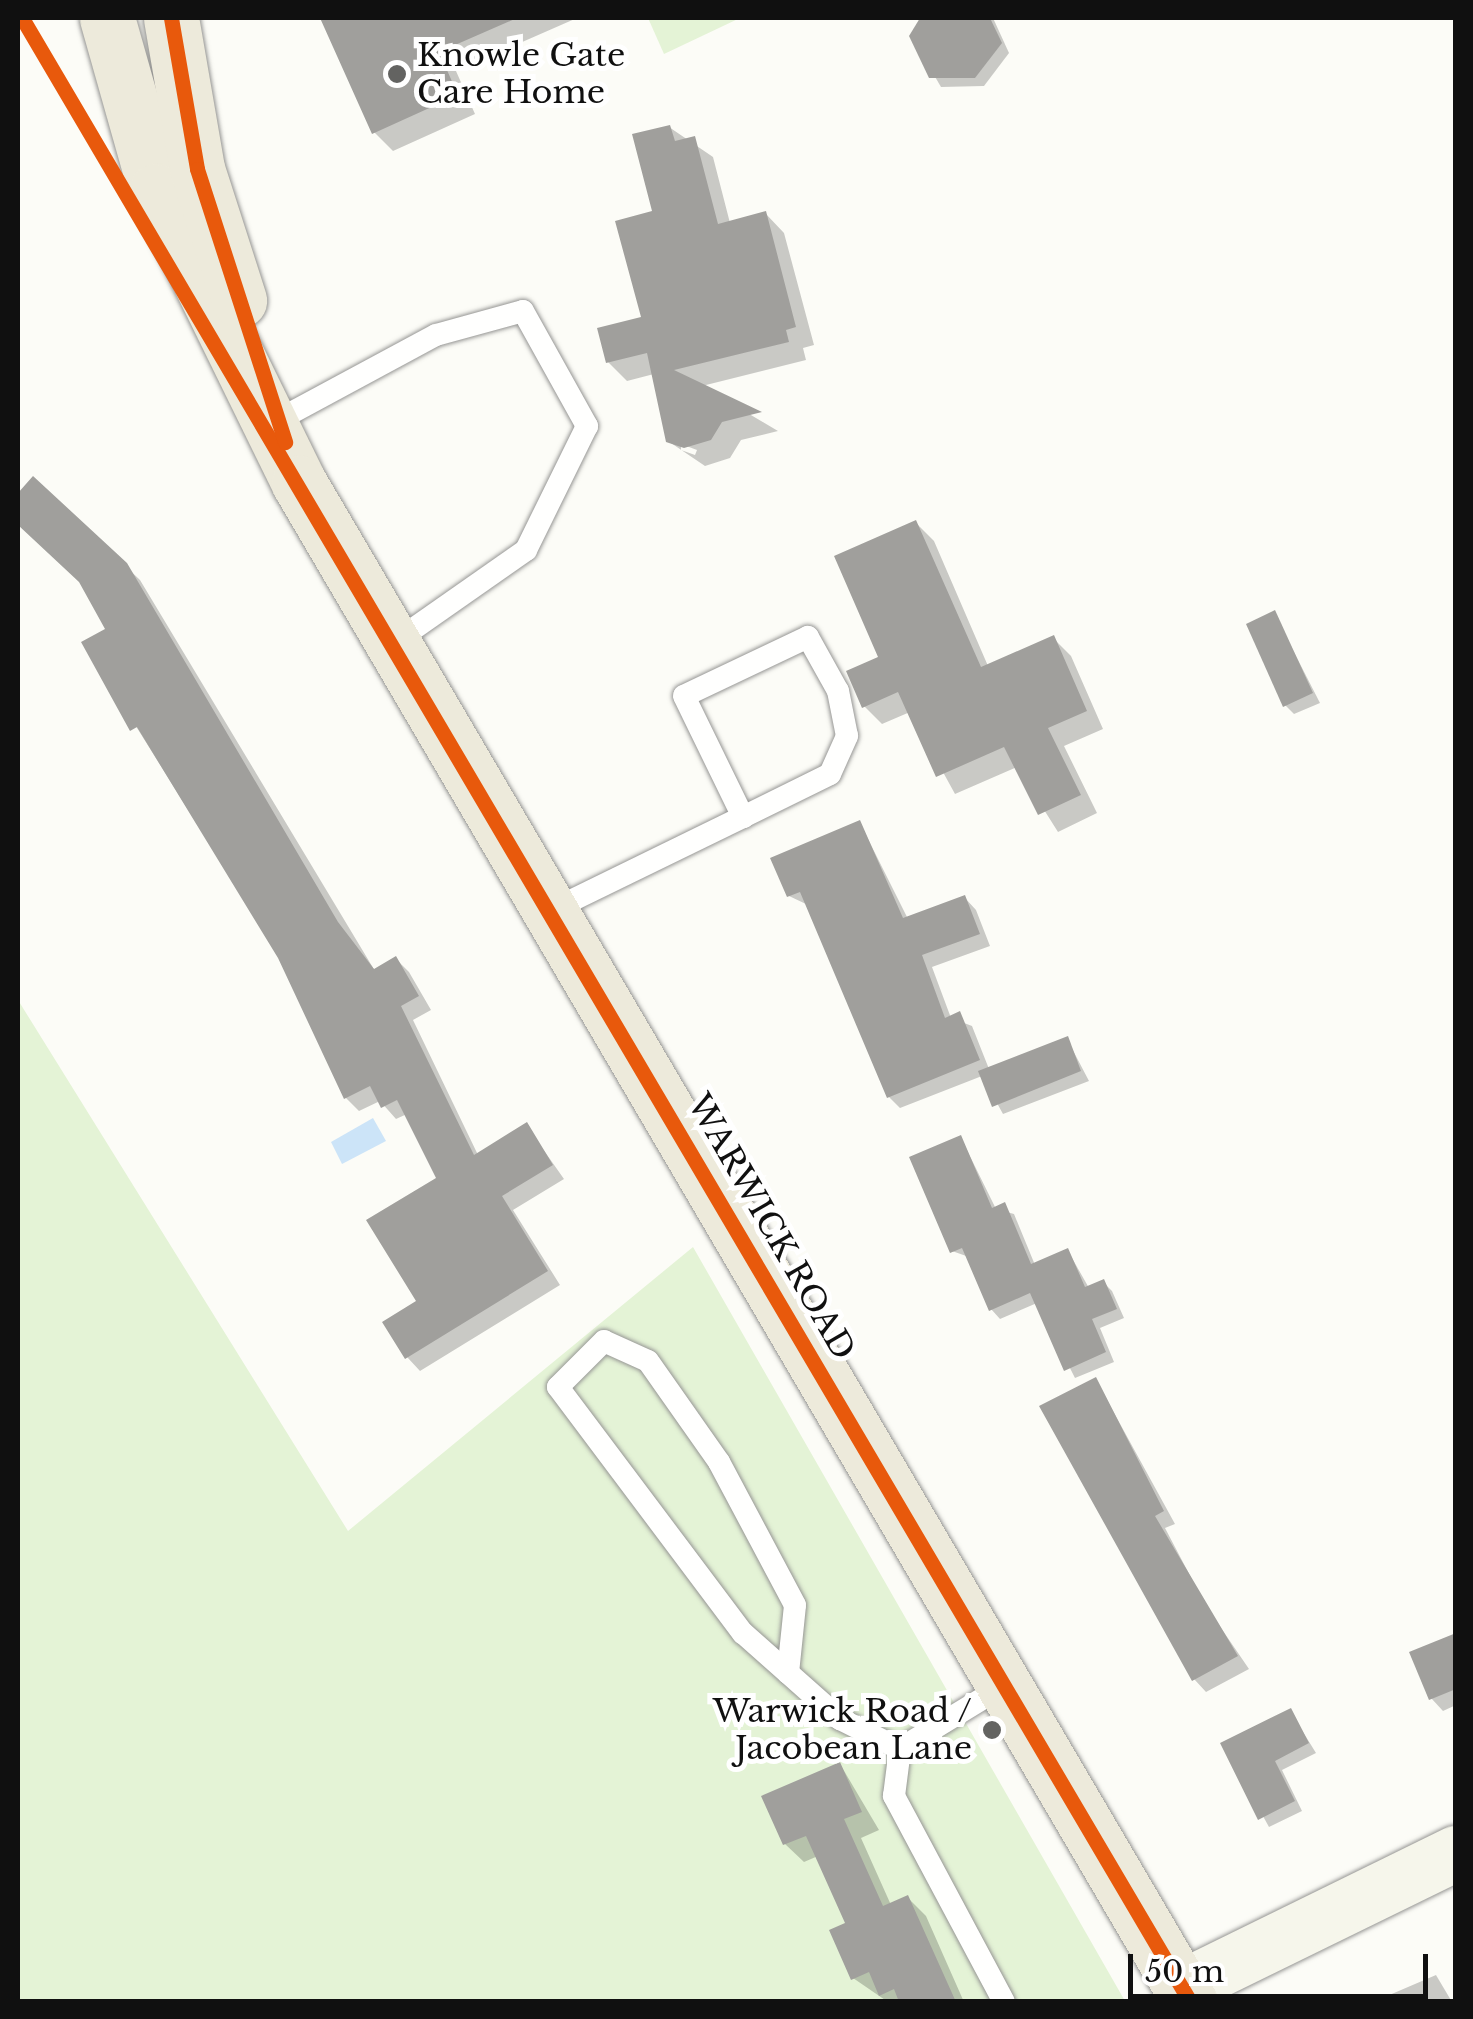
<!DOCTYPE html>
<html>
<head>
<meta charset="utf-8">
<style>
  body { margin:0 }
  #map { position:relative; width:1473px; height:2019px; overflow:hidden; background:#fcfcf7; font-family:"Libre Baskerville",serif }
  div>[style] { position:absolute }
  .green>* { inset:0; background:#e4f3d6 }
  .water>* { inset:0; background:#cce4f8 }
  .shadow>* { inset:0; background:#0003 }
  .building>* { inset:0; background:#a09f9c }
  .roads { filter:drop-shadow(0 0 2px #969694) drop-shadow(0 0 2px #969694) }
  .lane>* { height:22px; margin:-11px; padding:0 11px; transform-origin:11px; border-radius:11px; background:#fffffe }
  .secondary>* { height:55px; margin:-27.5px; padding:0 27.5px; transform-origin:27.5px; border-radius:27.5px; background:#f6f6eb }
  .primary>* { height:55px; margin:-27.5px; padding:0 27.5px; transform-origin:27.5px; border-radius:27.5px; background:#edeadb }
  .cycleway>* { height:15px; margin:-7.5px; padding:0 7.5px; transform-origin:7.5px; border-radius:7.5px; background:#e8590c }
  .dots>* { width:28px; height:28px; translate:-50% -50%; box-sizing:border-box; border:5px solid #fff; border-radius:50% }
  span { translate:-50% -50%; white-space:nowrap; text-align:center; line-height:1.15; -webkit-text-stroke:10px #fff; paint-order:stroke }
  .poi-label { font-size:32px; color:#101010 }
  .left { translate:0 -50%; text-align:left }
  .right { translate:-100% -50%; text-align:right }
  .street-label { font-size:32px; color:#101010 }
  .frame { position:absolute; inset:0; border:20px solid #101010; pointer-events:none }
  .scale { position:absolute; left:1128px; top:1954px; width:300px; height:45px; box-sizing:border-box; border:5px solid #101010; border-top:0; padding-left:12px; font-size:30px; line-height:35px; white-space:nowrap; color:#101010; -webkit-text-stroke:8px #fff; paint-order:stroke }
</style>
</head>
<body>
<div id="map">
  <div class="green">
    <i style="clip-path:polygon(648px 18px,740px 18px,664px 54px)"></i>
    <i style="clip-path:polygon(18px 1000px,348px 1531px,693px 1247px,1125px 2001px,18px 2001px)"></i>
  </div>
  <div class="water">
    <i style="clip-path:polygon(373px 1118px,386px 1141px,342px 1164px,331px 1142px)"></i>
  </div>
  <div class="shadow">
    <i style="clip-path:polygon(323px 18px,577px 18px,456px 71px,475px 114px,393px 151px,374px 132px)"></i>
    <i style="clip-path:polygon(923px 18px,993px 18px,1009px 53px,984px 86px,941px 87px,911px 36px)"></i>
    <i style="clip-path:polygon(evenodd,669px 127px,713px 157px,730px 223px,766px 214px,784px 233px,814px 345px,803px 348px,806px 360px,702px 386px,778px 431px,741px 440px,730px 458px,705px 466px,668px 441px,654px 374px,627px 381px,608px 362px,644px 319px,669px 127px,681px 444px,697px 450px,695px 455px,681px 450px,681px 444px)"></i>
    <i style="clip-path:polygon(34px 479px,140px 580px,375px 971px,396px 959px,409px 972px,431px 1010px,413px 1020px,478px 1155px,526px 1125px,564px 1179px,513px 1210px,560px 1285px,420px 1371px,407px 1357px,439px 1179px,407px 1114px,396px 1119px,380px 1101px,359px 1111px,346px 1098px,280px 957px,84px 643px,108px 630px,82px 583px,18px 522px,18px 496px)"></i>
    <i style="clip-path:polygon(916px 523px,934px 541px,988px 666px,1053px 638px,1071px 656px,1103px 729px,1064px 746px,1097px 813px,1058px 832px,1017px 767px,955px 794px,910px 712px,882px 724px,864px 706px)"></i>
    <i style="clip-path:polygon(1274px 613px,1320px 703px,1294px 714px,1285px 705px)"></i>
    <i style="clip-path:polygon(860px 823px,908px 919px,965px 898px,976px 910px,990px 946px,932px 967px,951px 1018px,972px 1026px,989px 1069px,1067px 1039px,1089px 1081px,1003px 1114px,982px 1076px,900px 1108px,889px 1097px,808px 905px,789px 896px)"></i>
    <i style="clip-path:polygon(961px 1138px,996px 1209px,1014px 1214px,1035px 1265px,1068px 1251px,1089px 1288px,1103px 1282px,1112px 1291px,1124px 1318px,1100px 1328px,1114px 1362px,1075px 1378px,1037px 1303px,1000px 1319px,991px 1309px,969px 1257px,952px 1251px)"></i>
    <i style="clip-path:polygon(1096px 1380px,1175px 1524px,1165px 1528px,1206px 1606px,1249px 1669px,1206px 1692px,1194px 1679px)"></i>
    <i style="clip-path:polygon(1456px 1635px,1456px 1705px,1443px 1711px,1431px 1698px)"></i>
    <i style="clip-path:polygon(1290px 1711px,1316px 1753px,1282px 1770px,1302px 1811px,1269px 1827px,1223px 1744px)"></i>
    <i style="clip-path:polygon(840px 1764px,879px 1830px,861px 1838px,891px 1905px,908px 1898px,926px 1916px,964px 2002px,888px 2002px,853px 1978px,848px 1924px,818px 1856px,804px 1862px,785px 1844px)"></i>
    <i style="clip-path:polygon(1436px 1975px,1452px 2002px,1373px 2002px)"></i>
  </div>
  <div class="building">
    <i style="clip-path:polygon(320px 18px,517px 18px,439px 52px,458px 95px,372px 134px)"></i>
    <i style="clip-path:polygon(920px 18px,990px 18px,1002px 43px,975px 78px,929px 78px,909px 36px)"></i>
    <i style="clip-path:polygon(670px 125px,675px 141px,695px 136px,718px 224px,766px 211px,796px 327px,786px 330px,789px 342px,674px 370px,762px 412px,722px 422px,711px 440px,684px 448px,666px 442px,647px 353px,606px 363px,597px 328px,641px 317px,615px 221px,652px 211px,632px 134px)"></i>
    <i style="clip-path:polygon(33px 476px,127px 563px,338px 922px,374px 969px,396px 956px,419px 996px,401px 1006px,474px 1155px,527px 1122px,553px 1165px,502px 1196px,548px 1271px,405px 1359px,382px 1322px,416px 1301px,366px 1220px,436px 1178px,397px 1100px,381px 1108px,370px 1086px,344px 1099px,278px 958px,137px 727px,130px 731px,81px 642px,105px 629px,79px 582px,18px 525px,18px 493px)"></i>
    <i style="clip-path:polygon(916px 520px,981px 667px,1054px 635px,1087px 711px,1048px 728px,1081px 795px,1038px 815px,1004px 747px,936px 777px,898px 692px,862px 708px,846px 671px,878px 657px,834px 556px)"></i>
    <i style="clip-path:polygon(1275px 610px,1313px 693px,1283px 707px,1246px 624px)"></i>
    <i style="clip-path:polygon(860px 820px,903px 918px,965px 895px,980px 934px,922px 955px,945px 1018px,960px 1011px,980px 1060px,887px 1098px,800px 892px,787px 897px,770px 858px)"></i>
    <i style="clip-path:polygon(1068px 1036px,1081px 1071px,992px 1107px,978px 1071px)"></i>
    <i style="clip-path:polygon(961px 1135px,992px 1208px,1005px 1202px,1031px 1264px,1068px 1248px,1085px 1287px,1104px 1279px,1117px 1309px,1092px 1319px,1106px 1352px,1064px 1371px,1030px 1293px,989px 1311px,962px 1248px,950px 1253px,909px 1157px)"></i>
    <i style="clip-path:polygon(1096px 1377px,1164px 1511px,1155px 1516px,1238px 1656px,1192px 1681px,1039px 1406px)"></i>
    <i style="clip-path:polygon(1456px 1633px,1456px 1689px,1429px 1700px,1409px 1652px)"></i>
    <i style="clip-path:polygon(1291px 1708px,1309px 1743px,1275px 1761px,1295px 1801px,1258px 1820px,1220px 1743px)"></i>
    <i style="clip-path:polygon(840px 1762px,862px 1812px,844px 1819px,883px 1906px,908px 1895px,956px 2002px,899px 2002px,894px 1989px,879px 1996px,869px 1972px,851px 1980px,829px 1930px,845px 1923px,806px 1836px,783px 1845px,761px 1796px)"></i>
  </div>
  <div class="roads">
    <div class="lane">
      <i style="left:278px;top:420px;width:179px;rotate:-28.3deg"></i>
      <i style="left:436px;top:335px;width:90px;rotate:-15.4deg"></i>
      <i style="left:523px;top:311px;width:132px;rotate:60.9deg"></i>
      <i style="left:587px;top:426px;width:138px;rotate:116.2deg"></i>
      <i style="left:526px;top:550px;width:162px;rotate:145deg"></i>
      <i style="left:552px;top:910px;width:212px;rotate:-26deg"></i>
      <i style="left:743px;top:817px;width:97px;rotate:-26.3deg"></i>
      <i style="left:830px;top:774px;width:42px;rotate:-65.9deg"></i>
      <i style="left:847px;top:736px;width:46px;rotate:-101.3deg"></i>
      <i style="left:838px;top:691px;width:62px;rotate:-119.1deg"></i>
      <i style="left:808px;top:637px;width:137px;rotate:154.6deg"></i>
      <i style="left:684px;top:696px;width:135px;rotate:64deg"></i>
      <i style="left:788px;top:1673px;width:68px;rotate:-84.1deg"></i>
      <i style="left:795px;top:1605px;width:162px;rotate:-118deg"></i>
      <i style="left:719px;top:1462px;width:123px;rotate:-125.1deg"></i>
      <i style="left:648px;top:1361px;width:48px;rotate:-155.6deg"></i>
      <i style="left:604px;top:1341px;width:65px;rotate:135deg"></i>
      <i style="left:558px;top:1387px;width:308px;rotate:53.1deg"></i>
      <i style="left:743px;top:1633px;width:130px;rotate:41.6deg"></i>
      <i style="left:840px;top:1719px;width:67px;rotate:26.6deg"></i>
      <i style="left:1004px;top:2002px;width:234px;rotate:-118.1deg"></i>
      <i style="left:894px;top:1796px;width:47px;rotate:-82.7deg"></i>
      <i style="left:900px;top:1749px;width:123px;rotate:-31.4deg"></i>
    </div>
    <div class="secondary">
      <i style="left:1182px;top:1987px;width:305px;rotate:-26.1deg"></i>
    </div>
    <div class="primary">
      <i style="left:107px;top:18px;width:180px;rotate:74.2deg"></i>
      <i style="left:156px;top:191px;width:325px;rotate:63.9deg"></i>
      <i style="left:299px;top:483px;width:1761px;rotate:59.61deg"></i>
      <i style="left:171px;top:18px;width:153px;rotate:80.2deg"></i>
      <i style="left:197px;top:169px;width:138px;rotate:72.2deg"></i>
    </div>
  </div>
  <div class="cycleway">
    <i style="left:22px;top:18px;width:2302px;rotate:59.51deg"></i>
    <i style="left:171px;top:18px;width:153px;rotate:80.2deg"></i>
    <i style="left:197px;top:169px;width:287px;rotate:72.1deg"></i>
  </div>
  <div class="dots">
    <i style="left:397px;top:74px;background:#636361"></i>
    <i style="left:992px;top:1730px;background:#636361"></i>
  </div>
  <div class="poi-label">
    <span class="left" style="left:417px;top:74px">Knowle Gate<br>Care Home</span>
    <span class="right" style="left:972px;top:1730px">Warwick Road /<br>Jacobean Lane</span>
  </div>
  <div class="street-label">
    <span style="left:771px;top:1227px;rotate:60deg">WARWICK ROAD</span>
  </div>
  <div class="frame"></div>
  <div class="scale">50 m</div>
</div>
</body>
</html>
